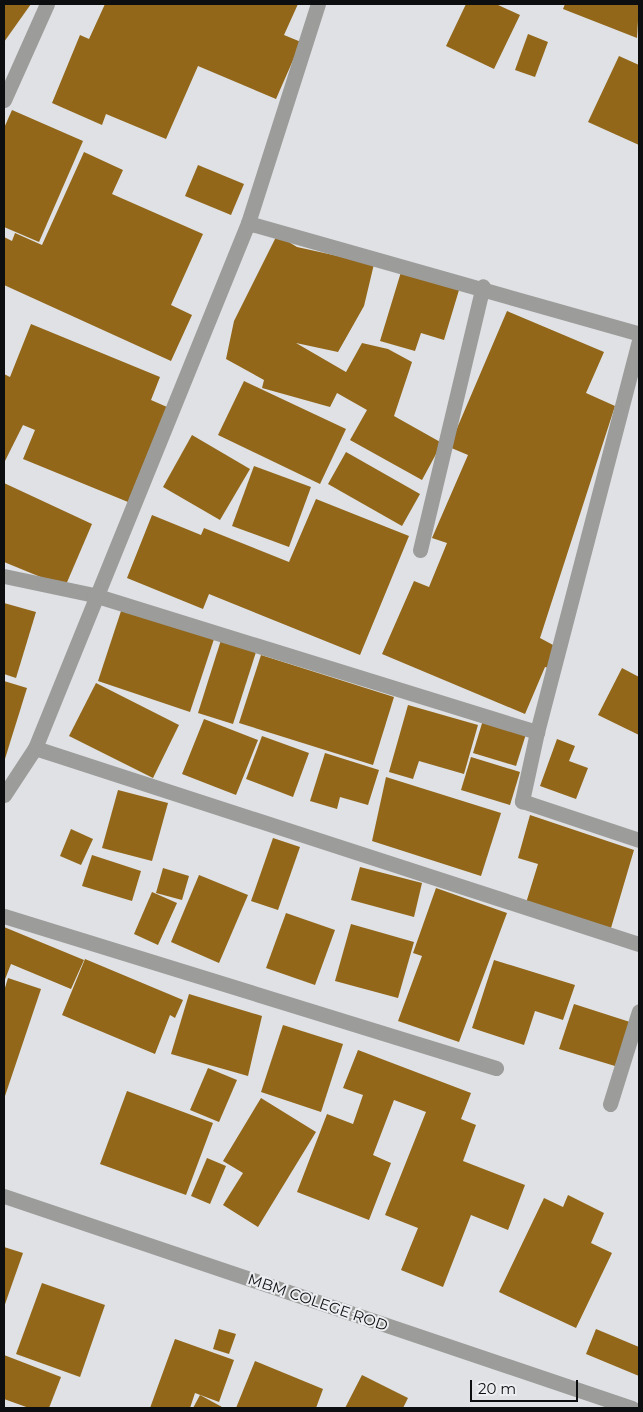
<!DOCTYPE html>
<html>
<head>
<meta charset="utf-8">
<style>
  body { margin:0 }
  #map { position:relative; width:643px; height:1412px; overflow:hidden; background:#dfe1e4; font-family:Montserrat,sans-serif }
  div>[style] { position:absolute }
  .building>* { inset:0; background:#92671a }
  .minor>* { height:15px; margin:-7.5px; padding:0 7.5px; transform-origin:7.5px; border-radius:7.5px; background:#9c9c9a }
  span { translate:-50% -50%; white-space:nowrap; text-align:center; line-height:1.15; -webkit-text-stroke:4px #eceef1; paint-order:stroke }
  .street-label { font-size:15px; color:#0d0e0f }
  .frame { position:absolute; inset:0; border:5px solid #0d0e0f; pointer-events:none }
  .scale { position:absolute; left:470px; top:1380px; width:108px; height:22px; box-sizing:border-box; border:2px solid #0d0e0f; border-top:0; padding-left:6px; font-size:15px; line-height:18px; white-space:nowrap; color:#0d0e0f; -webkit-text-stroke:4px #eceef1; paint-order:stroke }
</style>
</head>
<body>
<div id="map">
  <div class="building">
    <i style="clip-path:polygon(4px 4px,31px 4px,4px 42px)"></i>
    <i style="clip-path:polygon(105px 4px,298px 4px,284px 35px,301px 42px,276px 99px,198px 66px,166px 139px,106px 114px,102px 125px,52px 103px,80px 35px,89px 39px)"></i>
    <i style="clip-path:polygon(466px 4px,496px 4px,520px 15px,494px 69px,446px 46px)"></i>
    <i style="clip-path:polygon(565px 4px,639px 4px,637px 38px,563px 9px)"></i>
    <i style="clip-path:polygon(528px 34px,548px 42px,535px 77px,515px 70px)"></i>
    <i style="clip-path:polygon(619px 56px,639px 65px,639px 145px,588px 122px)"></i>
    <i style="clip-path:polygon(12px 110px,83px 141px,39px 242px,4px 227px,4px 128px)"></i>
    <i style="clip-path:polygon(84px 152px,123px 170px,112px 194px,203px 234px,171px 305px,192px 315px,171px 361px,4px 285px,4px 237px,12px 241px,15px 233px,42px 245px)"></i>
    <i style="clip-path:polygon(198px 165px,244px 184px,231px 215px,185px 196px)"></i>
    <i style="clip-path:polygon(277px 235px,297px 247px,374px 264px,364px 306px,338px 352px,296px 343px,346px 372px,362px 343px,388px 349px,412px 362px,394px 416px,442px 443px,422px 480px,350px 440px,367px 410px,337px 393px,330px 407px,262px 388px,264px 380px,226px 359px,234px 321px)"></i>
    <i style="clip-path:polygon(401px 272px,459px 290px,444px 340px,421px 333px,415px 351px,380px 341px)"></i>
    <i style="clip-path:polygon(507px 311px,604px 352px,586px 393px,615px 406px,540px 638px,555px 646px,549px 668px,545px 667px,525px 714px,382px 654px,414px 581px,429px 587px,447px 543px,432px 538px,468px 455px,449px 447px)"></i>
    <i style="clip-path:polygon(31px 324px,160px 377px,151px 400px,167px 407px,128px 502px,23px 459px,35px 430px,23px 425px,4px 463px,4px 374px,10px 377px)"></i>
    <i style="clip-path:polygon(244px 381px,346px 429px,320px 484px,218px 435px)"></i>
    <i style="clip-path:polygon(192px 435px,250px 469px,220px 520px,163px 487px)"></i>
    <i style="clip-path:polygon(346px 452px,420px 494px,402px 526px,328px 484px)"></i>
    <i style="clip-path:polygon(254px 466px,311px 487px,289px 547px,232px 526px)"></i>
    <i style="clip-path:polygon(4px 483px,92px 524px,65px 587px,4px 562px)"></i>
    <i style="clip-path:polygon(316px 499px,409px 536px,360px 655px,209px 594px,203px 609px,127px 578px,152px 515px,201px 535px,204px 528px,289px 562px)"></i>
    <i style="clip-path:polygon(4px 603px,36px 612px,16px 678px,4px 674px)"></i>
    <i style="clip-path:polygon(123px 605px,215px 636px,190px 712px,98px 681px)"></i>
    <i style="clip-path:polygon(221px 640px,256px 652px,233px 724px,198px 713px)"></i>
    <i style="clip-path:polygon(261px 655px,394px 697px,373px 765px,239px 723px)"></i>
    <i style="clip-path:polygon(622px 668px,639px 677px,639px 735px,598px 715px)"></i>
    <i style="clip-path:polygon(4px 681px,27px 688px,4px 762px)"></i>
    <i style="clip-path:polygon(96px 683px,179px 725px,153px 778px,69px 736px)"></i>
    <i style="clip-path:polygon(408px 705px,478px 725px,464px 774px,419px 761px,413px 779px,389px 772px)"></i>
    <i style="clip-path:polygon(204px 719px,258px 740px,236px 795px,182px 774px)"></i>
    <i style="clip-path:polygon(483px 720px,526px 734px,516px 766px,473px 753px)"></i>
    <i style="clip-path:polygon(262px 736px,309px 753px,293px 797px,246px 779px)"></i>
    <i style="clip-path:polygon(557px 739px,575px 746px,569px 761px,588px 768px,576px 799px,540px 786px)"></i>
    <i style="clip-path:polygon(325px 753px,379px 770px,368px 805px,340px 797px,337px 809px,310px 801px)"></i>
    <i style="clip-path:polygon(471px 757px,520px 772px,510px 805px,461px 790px)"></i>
    <i style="clip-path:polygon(386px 777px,501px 813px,481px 876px,372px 841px)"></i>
    <i style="clip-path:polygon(118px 790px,168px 803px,152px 861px,102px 848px)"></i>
    <i style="clip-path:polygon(530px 815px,634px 850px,611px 928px,526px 903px,538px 864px,518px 858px)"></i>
    <i style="clip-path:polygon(71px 829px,93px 839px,81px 865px,60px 856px)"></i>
    <i style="clip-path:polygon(273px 838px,300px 847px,278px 910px,251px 901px)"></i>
    <i style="clip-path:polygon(92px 855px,141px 871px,132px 901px,82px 886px)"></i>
    <i style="clip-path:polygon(360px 867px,422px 883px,414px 917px,351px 900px)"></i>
    <i style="clip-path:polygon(163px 868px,189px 876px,182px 900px,156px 893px)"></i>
    <i style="clip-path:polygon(199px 875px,248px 895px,219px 963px,171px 942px)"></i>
    <i style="clip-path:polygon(436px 888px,507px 913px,459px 1042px,398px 1021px,422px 956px,413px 953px)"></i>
    <i style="clip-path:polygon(152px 892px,177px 903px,158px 945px,134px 934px)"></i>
    <i style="clip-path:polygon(286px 913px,335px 930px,315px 985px,266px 968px)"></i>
    <i style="clip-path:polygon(351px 924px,414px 942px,398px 998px,335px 981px)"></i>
    <i style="clip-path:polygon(4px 927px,84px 960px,71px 989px,11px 964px,4px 982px)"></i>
    <i style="clip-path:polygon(85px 959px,183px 1000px,175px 1018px,170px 1015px,155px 1054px,62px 1015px)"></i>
    <i style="clip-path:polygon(494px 960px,575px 985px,563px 1020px,535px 1011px,524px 1045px,472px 1028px)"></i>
    <i style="clip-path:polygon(8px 978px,41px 989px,4px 1099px,4px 991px)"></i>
    <i style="clip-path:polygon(189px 994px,262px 1016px,248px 1076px,171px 1054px)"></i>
    <i style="clip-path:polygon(574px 1004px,630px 1022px,615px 1066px,559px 1049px)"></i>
    <i style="clip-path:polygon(283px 1025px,343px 1044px,321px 1112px,261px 1092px)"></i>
    <i style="clip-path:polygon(358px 1050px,471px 1093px,461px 1119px,476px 1125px,463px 1161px,525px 1185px,508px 1230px,471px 1215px,443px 1287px,401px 1270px,418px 1228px,385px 1215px,426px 1112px,394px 1100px,373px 1155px,391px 1163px,369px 1220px,297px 1192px,327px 1114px,353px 1124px,363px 1095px,343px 1088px)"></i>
    <i style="clip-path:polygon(208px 1068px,237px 1080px,219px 1122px,190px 1110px)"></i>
    <i style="clip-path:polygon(127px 1091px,213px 1123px,186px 1195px,100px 1164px)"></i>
    <i style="clip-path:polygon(261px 1098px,316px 1132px,258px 1227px,223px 1205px,243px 1173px,223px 1161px)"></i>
    <i style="clip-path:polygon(207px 1158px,226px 1166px,210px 1204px,191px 1196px)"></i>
    <i style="clip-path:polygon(568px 1195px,604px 1213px,591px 1243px,612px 1253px,576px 1328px,499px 1292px,544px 1198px,563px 1207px)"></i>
    <i style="clip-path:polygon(4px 1247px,23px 1253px,4px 1307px)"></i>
    <i style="clip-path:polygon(42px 1283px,105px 1305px,80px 1377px,16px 1354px)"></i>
    <i style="clip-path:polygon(219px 1329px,236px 1334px,229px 1354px,213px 1349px)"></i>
    <i style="clip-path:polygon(596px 1329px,639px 1347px,639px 1376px,586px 1354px)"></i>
    <i style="clip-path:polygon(175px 1339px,234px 1360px,219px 1402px,195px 1393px,190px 1408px,150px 1408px)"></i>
    <i style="clip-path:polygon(4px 1355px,61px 1377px,49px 1408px,29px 1408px,4px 1399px)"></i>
    <i style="clip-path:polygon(255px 1361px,323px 1389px,316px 1408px,236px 1408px)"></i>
    <i style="clip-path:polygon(362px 1375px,408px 1398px,403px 1408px,345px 1408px)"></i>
    <i style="clip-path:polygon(200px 1395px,222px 1407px,221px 1408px,193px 1408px)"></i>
  </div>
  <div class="minor">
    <i style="left:4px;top:100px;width:105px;rotate:-65.9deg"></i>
    <i style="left:248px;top:223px;width:406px;rotate:15.8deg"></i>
    <i style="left:420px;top:550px;width:271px;rotate:-76.6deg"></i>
    <i style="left:4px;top:576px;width:92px;rotate:11.9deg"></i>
    <i style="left:94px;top:595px;width:464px;rotate:17.2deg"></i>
    <i style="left:537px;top:732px;width:404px;rotate:-75.4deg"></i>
    <i style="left:537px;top:732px;width:71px;rotate:102.3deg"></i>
    <i style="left:522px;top:801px;width:123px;rotate:18.4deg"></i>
    <i style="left:35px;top:748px;width:635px;rotate:17.98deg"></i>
    <i style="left:4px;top:795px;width:56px;rotate:-56.6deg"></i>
    <i style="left:35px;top:748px;width:567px;rotate:-67.92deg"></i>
    <i style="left:248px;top:223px;width:230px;rotate:-72.3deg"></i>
    <i style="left:4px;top:916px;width:515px;rotate:17.17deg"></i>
    <i style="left:610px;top:1104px;width:97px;rotate:-72.7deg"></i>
    <i style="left:4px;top:1196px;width:663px;rotate:18.65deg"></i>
  </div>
  <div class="street-label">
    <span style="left:318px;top:1302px;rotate:19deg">MBM COLEGE ROD</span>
  </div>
  <div class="frame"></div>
  <div class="scale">20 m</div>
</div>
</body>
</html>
